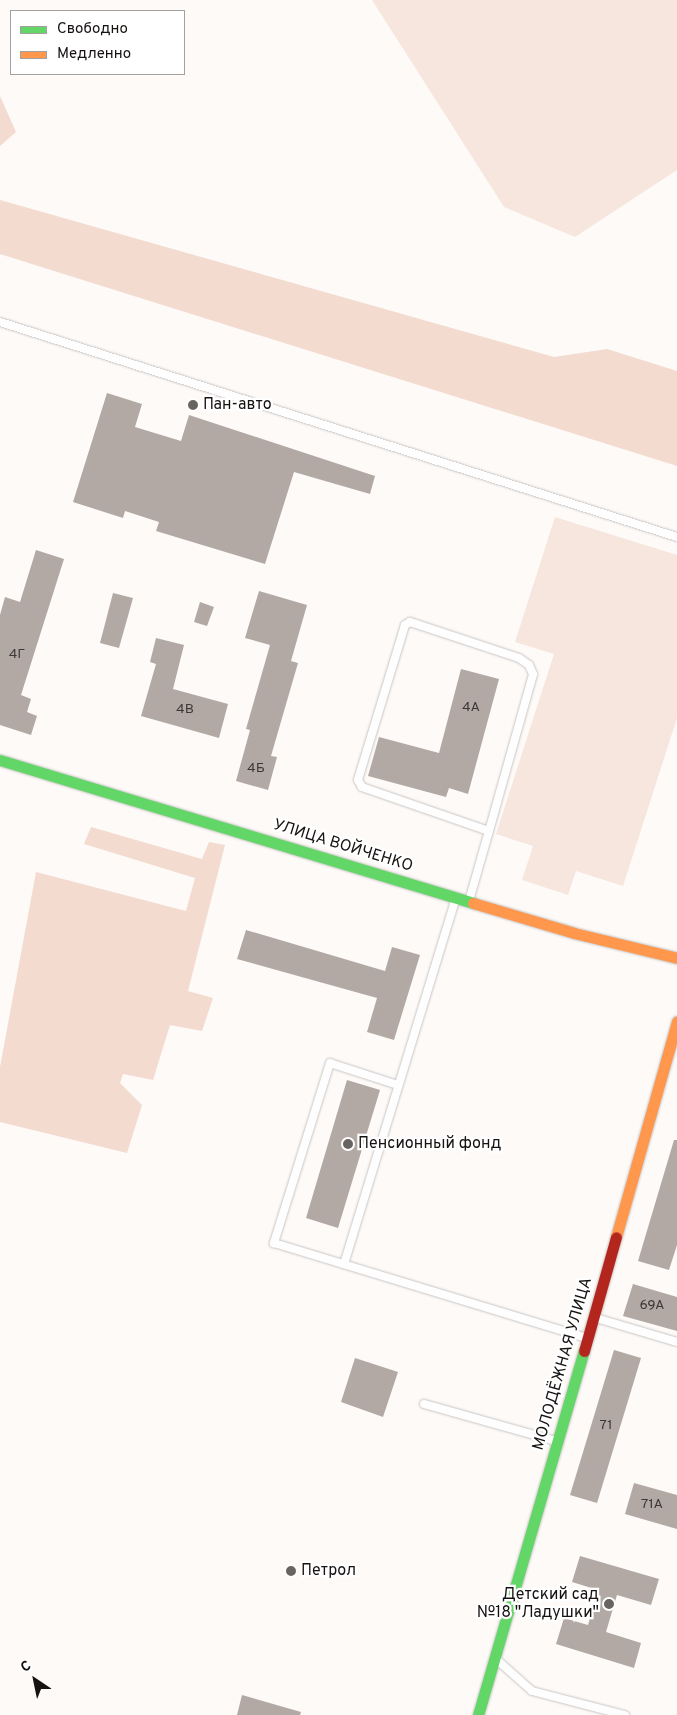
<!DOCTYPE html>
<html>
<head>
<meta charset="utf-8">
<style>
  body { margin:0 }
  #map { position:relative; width:677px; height:1715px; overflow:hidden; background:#fdfaf8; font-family:Overpass,sans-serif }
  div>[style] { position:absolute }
  .green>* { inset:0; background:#f7e6de }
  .forest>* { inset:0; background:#f3dbd0 }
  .building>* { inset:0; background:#b2a9a5 }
  .roads { filter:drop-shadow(0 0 1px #c9c6c4) drop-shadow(0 0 1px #c9c6c4) }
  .lane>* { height:8px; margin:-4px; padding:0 4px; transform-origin:4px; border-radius:4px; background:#fffefe }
  .fast>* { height:11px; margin:-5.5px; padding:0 5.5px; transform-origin:5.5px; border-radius:5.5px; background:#63d668 }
  .slow>* { height:11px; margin:-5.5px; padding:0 5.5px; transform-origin:5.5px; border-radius:5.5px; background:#ff974d }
  .jam>* { height:11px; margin:-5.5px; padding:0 5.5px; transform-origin:5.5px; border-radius:5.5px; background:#b3261e }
  .dots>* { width:14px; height:14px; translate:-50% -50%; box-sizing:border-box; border:2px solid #fff; border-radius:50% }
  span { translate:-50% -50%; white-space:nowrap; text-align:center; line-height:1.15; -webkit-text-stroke:4.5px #fff; paint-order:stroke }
  .number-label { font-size:14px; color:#3d3837 }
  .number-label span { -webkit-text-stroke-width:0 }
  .poi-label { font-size:16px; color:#161312 }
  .left { translate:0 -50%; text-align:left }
  .right { translate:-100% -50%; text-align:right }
  .street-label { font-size:16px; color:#161312 }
  .legend { position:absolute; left:10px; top:10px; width:175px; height:65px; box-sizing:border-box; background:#fff; border:1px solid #a2a1a0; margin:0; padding:6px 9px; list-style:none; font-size:15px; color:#161312 }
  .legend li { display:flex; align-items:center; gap:10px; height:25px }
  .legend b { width:25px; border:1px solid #a2a1a0 }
  .north { position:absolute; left:10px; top:1655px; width:50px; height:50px; -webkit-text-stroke:4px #fff; paint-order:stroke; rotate:326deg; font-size:14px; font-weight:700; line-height:20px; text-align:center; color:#161312 }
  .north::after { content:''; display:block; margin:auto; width:18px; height:22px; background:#161312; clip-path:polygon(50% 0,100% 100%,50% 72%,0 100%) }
</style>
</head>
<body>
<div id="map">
  <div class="green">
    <i style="clip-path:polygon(372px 0,677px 0,677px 170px,575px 237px,504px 207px)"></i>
    <i style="clip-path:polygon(555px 517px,677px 555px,677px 718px,623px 886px,576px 871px,568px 895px,522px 880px,533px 846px,496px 834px,554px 654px,515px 642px)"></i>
  </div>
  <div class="forest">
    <i style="clip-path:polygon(0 96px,16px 132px,0 146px)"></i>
    <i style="clip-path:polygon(0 200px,554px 357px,607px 349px,677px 371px,677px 466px,0 254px)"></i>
    <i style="clip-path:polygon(91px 827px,202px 859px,209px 842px,225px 845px,188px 991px,213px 998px,202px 1031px,170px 1025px,153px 1080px,123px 1074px,120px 1083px,142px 1105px,127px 1153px,0 1122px,0 1067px,36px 872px,186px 911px,195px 878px,84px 844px)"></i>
  </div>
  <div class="building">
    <i style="clip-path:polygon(107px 393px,142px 404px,135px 427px,181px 441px,189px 415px,375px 476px,370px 494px,294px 472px,265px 564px,156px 531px,159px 522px,125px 511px,123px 518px,73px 502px)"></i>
    <i style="clip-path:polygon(36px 550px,64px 559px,21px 695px,31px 699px,27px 712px,37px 716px,31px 735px,0 725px,0 615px,5px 597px,20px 602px)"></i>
    <i style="clip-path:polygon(259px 591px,307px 605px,291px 661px,298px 663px,271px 756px,277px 757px,268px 790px,236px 781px,250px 730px,246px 729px,270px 645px,245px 638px)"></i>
    <i style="clip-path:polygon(113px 593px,133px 598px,119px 648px,100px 643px)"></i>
    <i style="clip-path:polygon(200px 602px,214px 607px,207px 626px,194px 622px)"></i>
    <i style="clip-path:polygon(156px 638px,184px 645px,173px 689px,228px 704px,219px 738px,141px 716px,156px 664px,150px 662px)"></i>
    <i style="clip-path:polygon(461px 669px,499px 679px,468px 794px,449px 788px,446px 797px,368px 776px,379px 737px,439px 753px)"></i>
    <i style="clip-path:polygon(246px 930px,385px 971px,392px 947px,420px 955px,394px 1040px,367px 1032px,377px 998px,237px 959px)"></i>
    <i style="clip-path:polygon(347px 1080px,380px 1090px,338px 1228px,306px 1218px)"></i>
    <i style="clip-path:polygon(674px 1140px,677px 1140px,677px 1245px,669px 1270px,638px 1261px)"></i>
    <i style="clip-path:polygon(633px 1284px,677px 1297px,677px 1331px,623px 1316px)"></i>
    <i style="clip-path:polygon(614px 1350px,641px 1358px,597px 1503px,570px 1495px)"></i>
    <i style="clip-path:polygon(355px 1358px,398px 1372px,383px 1417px,341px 1402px)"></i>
    <i style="clip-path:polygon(634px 1483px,677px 1495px,677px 1529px,625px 1514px)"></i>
    <i style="clip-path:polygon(580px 1556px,659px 1579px,651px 1605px,617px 1595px,606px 1632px,641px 1643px,634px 1668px,556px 1644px,564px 1618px,588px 1625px,598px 1590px,572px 1582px)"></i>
    <i style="clip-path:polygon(242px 1695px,301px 1712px,300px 1715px,237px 1715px)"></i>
  </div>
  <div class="roads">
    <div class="lane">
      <i style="left:0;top:322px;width:710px;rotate:17.62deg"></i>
      <i style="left:469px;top:901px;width:73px;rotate:-74.1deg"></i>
      <i style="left:489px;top:831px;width:163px;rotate:-74.3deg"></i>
      <i style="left:533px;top:674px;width:10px;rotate:-114deg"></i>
      <i style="left:529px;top:665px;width:12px;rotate:-145deg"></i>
      <i style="left:519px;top:658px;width:115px;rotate:-161.7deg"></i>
      <i style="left:410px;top:622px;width:6px;rotate:149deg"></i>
      <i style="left:405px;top:625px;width:162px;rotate:106.9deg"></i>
      <i style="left:358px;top:780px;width:8px;rotate:60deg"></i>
      <i style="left:362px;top:787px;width:134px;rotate:19.1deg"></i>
      <i style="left:398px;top:1085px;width:71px;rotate:-162.1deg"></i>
      <i style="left:330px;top:1063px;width:189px;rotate:107.3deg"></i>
      <i style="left:274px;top:1243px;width:327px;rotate:16.9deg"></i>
      <i style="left:344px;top:1264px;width:383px;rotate:-73deg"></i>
      <i style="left:596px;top:1318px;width:84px;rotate:16.5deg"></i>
      <i style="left:424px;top:1404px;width:137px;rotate:15.7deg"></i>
      <i style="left:496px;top:1659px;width:48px;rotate:41.6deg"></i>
      <i style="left:532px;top:1691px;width:96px;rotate:14.5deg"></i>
    </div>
    <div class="fast">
      <i style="left:0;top:760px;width:494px;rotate:16.8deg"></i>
      <i style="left:478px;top:1715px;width:379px;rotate:-73.8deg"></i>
    </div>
    <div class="slow">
      <i style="left:473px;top:903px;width:105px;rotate:16.5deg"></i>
      <i style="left:574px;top:933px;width:106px;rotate:13.6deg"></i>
      <i style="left:616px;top:1237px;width:224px;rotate:-74.2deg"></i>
    </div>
    <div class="jam">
      <i style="left:584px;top:1351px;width:118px;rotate:-74.3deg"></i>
    </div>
  </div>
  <div class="dots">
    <i style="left:193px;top:405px;background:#676462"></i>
    <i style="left:348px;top:1144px;background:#676462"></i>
    <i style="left:291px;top:1571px;background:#676462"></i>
    <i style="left:609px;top:1604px;background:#676462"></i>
  </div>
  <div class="number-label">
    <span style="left:17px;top:655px">4Г</span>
    <span style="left:471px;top:708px">4А</span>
    <span style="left:185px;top:710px">4В</span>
    <span style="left:256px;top:769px">4Б</span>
    <span style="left:652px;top:1306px">69А</span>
    <span style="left:606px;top:1426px">71</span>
    <span style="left:652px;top:1505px">71А</span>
  </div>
  <div class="poi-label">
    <span class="left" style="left:203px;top:405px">Пан-авто</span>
    <span class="left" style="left:358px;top:1144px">Пенсионный фонд</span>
    <span class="left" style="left:301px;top:1571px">Петрол</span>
    <span class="right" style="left:599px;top:1604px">Детский сад<br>№18 "Ладушки"</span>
  </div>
  <div class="street-label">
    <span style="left:343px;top:846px;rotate:17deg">УЛИЦА ВОЙЧЕНКО</span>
    <span style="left:563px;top:1364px;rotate:-74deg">МОЛОДЁЖНАЯ УЛИЦА</span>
  </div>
  <ul class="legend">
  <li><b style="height:6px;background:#63d668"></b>Свободно</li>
  <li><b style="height:6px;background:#ff974d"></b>Медленно</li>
  </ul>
  <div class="north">С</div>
</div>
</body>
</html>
